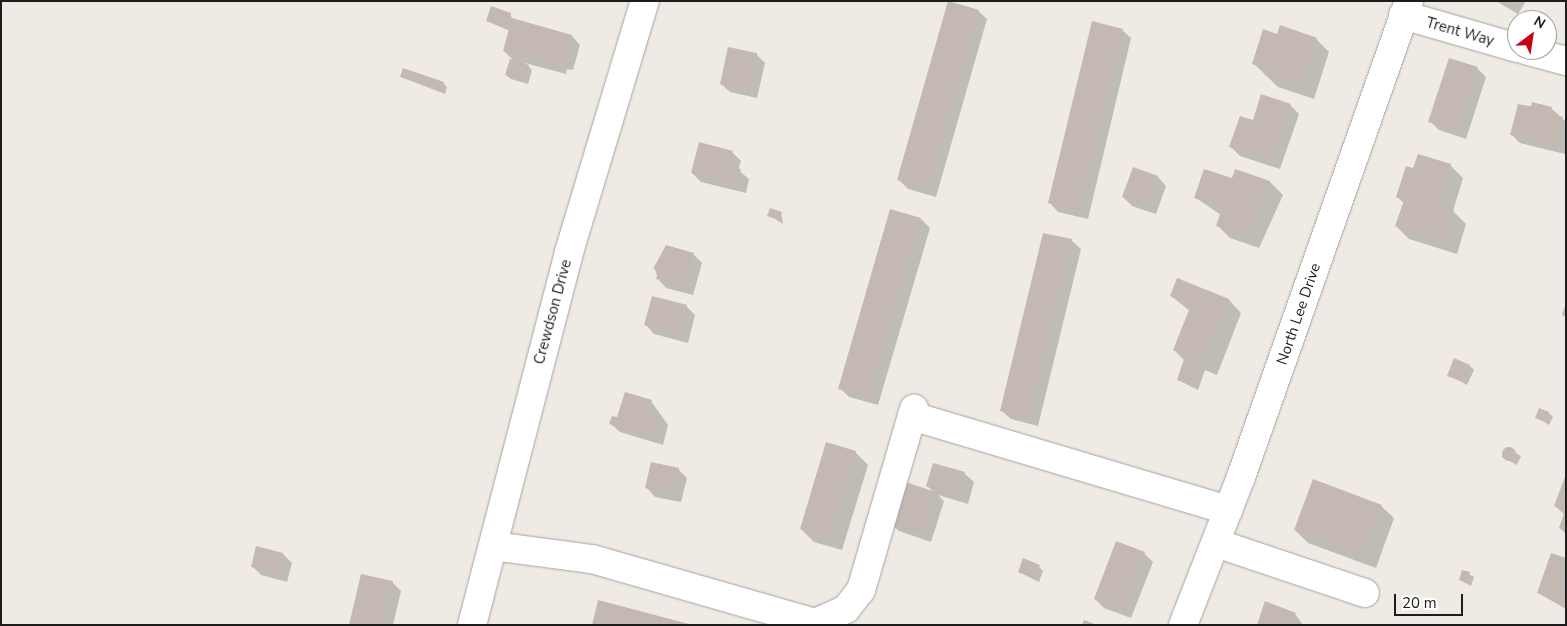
<!DOCTYPE html>
<html>
<head>
<meta charset="utf-8">
<style>
  body { margin:0 }
  #map { position:relative; width:1567px; height:626px; overflow:hidden; background:#efeae3; font-family:"Nunito Sans",sans-serif }
  div>[style] { position:absolute }
  .shadow>* { inset:0; background:#0003 }
  .building>* { inset:0; background:#c3b9b2 }
  .round { border-radius:50% }
  .roads { filter:drop-shadow(0 0 1px #a4a4a4) drop-shadow(0 0 1px #a4a4a4) }
  .minor>* { height:28px; margin:-14px; padding:0 14px; transform-origin:14px; border-radius:14px; background:#fff }
  span { translate:-50% -50%; white-space:nowrap; text-align:center; line-height:1.15; -webkit-text-stroke:5px #fff; paint-order:stroke }
  .street-label { font-size:15px; color:#1d1d1d }
  .frame { position:absolute; inset:0; border:2px solid #1d1d1d; pointer-events:none }
  .north { position:absolute; left:1507px; top:10px; width:50px; height:50px; box-sizing:border-box; background:#fff; border:1px solid #a5a5a5; border-radius:50%; rotate:31deg; font-size:14px; font-weight:700; line-height:20px; text-align:center; color:#1d1d1d }
  .north::after { content:''; display:block; margin:auto; width:18px; height:22px; background:#ca0011; clip-path:polygon(50% 0,100% 100%,50% 72%,0 100%) }
  .scale { position:absolute; left:1394px; top:594px; width:69px; height:22px; box-sizing:border-box; border:2px solid #1d1d1d; border-top:0; padding-left:6px; font-size:15px; line-height:18px; white-space:nowrap; color:#1d1d1d; -webkit-text-stroke:4px #fff; paint-order:stroke }
</style>
</head>
<body>
<div id="map">
  <div class="shadow">
    <i style="clip-path:polygon(1496px 1px,1526px 1px,1518px 14px)"></i>
    <i style="clip-path:polygon(978px 11px,987px 19px,936px 197px,908px 189px,899px 180px)"></i>
    <i style="clip-path:polygon(510px 14px,513px 20px,572px 36px,580px 45px,573px 70px,567px 69px,566px 74px,525px 63px,532px 70px,528px 84px,511px 79px,506px 75px,515px 62px,504px 51px,510px 31px,487px 21px)"></i>
    <i style="clip-path:polygon(1122px 30px,1131px 38px,1088px 219px,1058px 212px,1050px 203px)"></i>
    <i style="clip-path:polygon(1278px 36px,1316px 39px,1329px 52px,1314px 99px,1278px 87px,1253px 63px)"></i>
    <i style="clip-path:polygon(756px 54px,765px 63px,757px 98px,730px 92px,721px 84px)"></i>
    <i style="clip-path:polygon(1477px 68px,1486px 77px,1466px 139px,1439px 130px,1430px 121px)"></i>
    <i style="clip-path:polygon(401px 77px,443px 83px,447px 87px,445px 94px)"></i>
    <i style="clip-path:polygon(1290px 105px,1299px 114px,1280px 169px,1240px 156px,1231px 147px,1253px 121px)"></i>
    <i style="clip-path:polygon(1519px 105px,1551px 108px,1566px 122px,1565px 154px,1520px 143px,1512px 135px)"></i>
    <i style="clip-path:polygon(732px 152px,741px 161px,738px 170px,749px 179px,746px 193px,701px 182px,692px 173px)"></i>
    <i style="clip-path:polygon(1450px 165px,1463px 178px,1453px 211px,1466px 224px,1457px 254px,1409px 239px,1396px 226px,1404px 203px,1397px 197px)"></i>
    <i style="clip-path:polygon(1236px 171px,1270px 182px,1283px 195px,1259px 248px,1230px 238px,1217px 225px,1221px 215px,1196px 198px,1232px 180px)"></i>
    <i style="clip-path:polygon(1158px 177px,1166px 186px,1156px 214px,1132px 206px,1123px 197px)"></i>
    <i style="clip-path:polygon(781px 213px,783px 224px,769px 215px)"></i>
    <i style="clip-path:polygon(921px 219px,930px 228px,878px 405px,849px 397px,840px 388px)"></i>
    <i style="clip-path:polygon(1044px 234px,1072px 241px,1081px 249px,1038px 426px,1011px 419px,1002px 411px)"></i>
    <i style="clip-path:polygon(693px 254px,702px 263px,693px 295px,666px 288px,658px 279px,655px 269px)"></i>
    <i style="clip-path:polygon(1177px 280px,1229px 300px,1241px 313px,1217px 375px,1205px 370px,1198px 390px,1178px 380px,1185px 361px,1174px 350px,1190px 311px,1171px 296px)"></i>
    <i style="clip-path:polygon(686px 306px,695px 315px,688px 343px,654px 334px,646px 325px)"></i>
    <i style="clip-path:polygon(1565px 306px,1566px 307px,1566px 318px,1562px 314px)"></i>
    <i style="clip-path:polygon(1470px 366px,1474px 370px,1467px 385px,1449px 375px)"></i>
    <i style="clip-path:polygon(651px 401px,668px 425px,663px 445px,620px 432px,611px 424px)"></i>
    <i style="clip-path:polygon(1549px 413px,1553px 417px,1549px 425px,1537px 417px)"></i>
    <i style="clip-path:polygon(1506px 447px,1521px 456px,1517px 465px,1502px 457px)"></i>
    <i style="clip-path:polygon(855px 452px,868px 465px,842px 550px,814px 542px,801px 529px)"></i>
    <i style="clip-path:polygon(934px 464px,965px 474px,974px 482px,968px 504px,938px 495px,944px 501px,931px 542px,899px 531px,890px 523px,934px 492px,927px 486px)"></i>
    <i style="clip-path:polygon(678px 469px,687px 478px,681px 502px,655px 497px,647px 488px)"></i>
    <i style="clip-path:polygon(1566px 478px,1566px 534px,1560px 528px,1565px 515px,1555px 506px)"></i>
    <i style="clip-path:polygon(1381px 506px,1394px 518px,1376px 568px,1308px 543px,1295px 530px)"></i>
    <i style="clip-path:polygon(257px 547px,283px 554px,292px 563px,287px 582px,261px 575px,252px 566px)"></i>
    <i style="clip-path:polygon(1144px 553px,1153px 562px,1131px 618px,1104px 608px,1095px 599px)"></i>
    <i style="clip-path:polygon(1566px 559px,1566px 609px,1538px 593px)"></i>
    <i style="clip-path:polygon(1039px 567px,1043px 571px,1039px 582px,1019px 572px)"></i>
    <i style="clip-path:polygon(1463px 571px,1474px 577px,1471px 586px,1460px 580px)"></i>
    <i style="clip-path:polygon(392px 582px,401px 591px,393px 625px,351px 625px)"></i>
    <i style="clip-path:polygon(1295px 614px,1303px 625px,1258px 625px)"></i>
  </div>
  <div class="building">
    <i style="clip-path:polygon(948px 1px,979px 10px,928px 189px,897px 180px)"></i>
    <i style="clip-path:polygon(491px 6px,511px 13px,506px 28px,486px 21px)"></i>
    <i style="clip-path:polygon(512px 18px,572px 35px,565px 62px,558px 61px,557px 66px,503px 51px)"></i>
    <i style="clip-path:polygon(1092px 21px,1123px 29px,1080px 211px,1048px 203px)"></i>
    <i style="clip-path:polygon(1280px 25px,1317px 38px,1301px 87px,1264px 74px,1266px 68px,1252px 64px,1263px 29px,1277px 34px)"></i>
    <i style="clip-path:polygon(728px 47px,757px 53px,749px 90px,720px 84px)"></i>
    <i style="clip-path:polygon(1449px 58px,1478px 67px,1457px 131px,1428px 122px)"></i>
    <i style="clip-path:polygon(510px 59px,529px 65px,524px 81px,505px 75px)"></i>
    <i style="clip-path:polygon(403px 68px,444px 82px,441px 90px,400px 77px)"></i>
    <i style="clip-path:polygon(1261px 94px,1291px 104px,1271px 161px,1229px 147px,1240px 116px,1253px 120px)"></i>
    <i style="clip-path:polygon(1532px 102px,1552px 107px,1550px 114px,1563px 117px,1556px 146px,1510px 135px,1518px 104px,1531px 107px)"></i>
    <i style="clip-path:polygon(699px 142px,733px 151px,729px 166px,741px 169px,737px 185px,691px 173px)"></i>
    <i style="clip-path:polygon(1418px 154px,1451px 164px,1438px 205px,1454px 210px,1444px 242px,1395px 226px,1404px 200px,1396px 197px,1406px 166px,1413px 168px)"></i>
    <i style="clip-path:polygon(1133px 167px,1158px 176px,1147px 206px,1122px 197px)"></i>
    <i style="clip-path:polygon(1204px 169px,1232px 178px,1235px 169px,1270px 181px,1247px 236px,1216px 226px,1222px 208px,1194px 198px)"></i>
    <i style="clip-path:polygon(770px 208px,782px 212px,779px 220px,767px 216px)"></i>
    <i style="clip-path:polygon(890px 209px,921px 218px,870px 397px,838px 389px)"></i>
    <i style="clip-path:polygon(1043px 233px,1072px 239px,1029px 418px,1000px 411px)"></i>
    <i style="clip-path:polygon(666px 245px,694px 253px,684px 287px,656px 279px,659px 270px,653px 269px)"></i>
    <i style="clip-path:polygon(1177px 278px,1229px 299px,1204px 363px,1173px 350px,1191px 305px,1170px 296px)"></i>
    <i style="clip-path:polygon(652px 296px,687px 305px,680px 335px,644px 325px)"></i>
    <i style="clip-path:polygon(1454px 358px,1470px 365px,1463px 382px,1447px 376px)"></i>
    <i style="clip-path:polygon(1184px 359px,1201px 365px,1194px 386px,1177px 380px)"></i>
    <i style="clip-path:polygon(625px 392px,652px 400px,648px 412px,660px 415px,654px 437px,609px 424px,612px 416px,617px 417px)"></i>
    <i style="clip-path:polygon(1539px 408px,1549px 412px,1545px 422px,1535px 418px)"></i>
    <i style="clip-path:polygon(826px 442px,856px 451px,830px 538px,800px 529px)"></i>
    <i class="round" style="left:1502px;top:447px;width:14px;height:14px"></i>
    <i style="clip-path:polygon(651px 462px,679px 468px,673px 494px,645px 488px)"></i>
    <i style="clip-path:polygon(933px 463px,965px 472px,959px 496px,926px 486px)"></i>
    <i style="clip-path:polygon(1566px 474px,1566px 531px,1559px 528px,1565px 510px,1554px 506px)"></i>
    <i style="clip-path:polygon(1313px 479px,1382px 505px,1363px 556px,1294px 530px)"></i>
    <i style="clip-path:polygon(902px 481px,936px 492px,923px 534px,889px 523px)"></i>
    <i style="clip-path:polygon(1116px 541px,1145px 552px,1122px 610px,1094px 599px)"></i>
    <i style="clip-path:polygon(256px 546px,283px 553px,278px 574px,251px 567px)"></i>
    <i style="clip-path:polygon(1551px 553px,1566px 558px,1564px 603px,1537px 593px)"></i>
    <i style="clip-path:polygon(1023px 558px,1040px 565px,1035px 579px,1018px 572px)"></i>
    <i style="clip-path:polygon(1462px 570px,1470px 572px,1467px 583px,1459px 580px)"></i>
    <i style="clip-path:polygon(361px 574px,393px 581px,382px 625px,349px 625px)"></i>
    <i style="clip-path:polygon(598px 600px,689px 624px,689px 625px,592px 625px)"></i>
    <i style="clip-path:polygon(1265px 601px,1296px 613px,1291px 625px,1257px 625px)"></i>
    <i style="clip-path:polygon(1084px 620px,1097px 625px,1082px 625px)"></i>
  </div>
  <div class="roads">
    <div class="minor">
      <i style="left:1403px;top:15px;width:119px;rotate:16.1deg"></i>
      <i style="left:1525px;top:50px;width:42px;rotate:15deg"></i>
      <i style="left:912px;top:416px;width:330px;rotate:16.6deg"></i>
      <i style="left:1216px;top:543px;width:157px;rotate:18.6deg"></i>
      <i style="left:493px;top:546px;width:100px;rotate:7.5deg"></i>
      <i style="left:592px;top:559px;width:232px;rotate:16deg"></i>
      <i style="left:815px;top:623px;width:34px;rotate:-24deg"></i>
      <i style="left:846px;top:609px;width:24px;rotate:-52deg"></i>
      <i style="left:861px;top:590px;width:189px;rotate:-73.7deg"></i>
      <i style="left:472px;top:625px;width:385px;rotate:-75.4deg"></i>
      <i style="left:569px;top:252px;width:262px;rotate:-73.2deg"></i>
      <i style="left:1183px;top:625px;width:159px;rotate:-68.6deg"></i>
      <i style="left:1241px;top:477px;width:505px;rotate:-70.56deg"></i>
    </div>
  </div>
  <div class="street-label">
    <span style="left:1460px;top:32px;rotate:16deg">Trent Way</span>
    <span style="left:553px;top:312px;rotate:-75deg">Crewdson Drive</span>
    <span style="left:1299px;top:314px;rotate:-71deg">North Lee Drive</span>
  </div>
  <div class="frame"></div>
  <div class="north">N</div>
  <div class="scale">20 m</div>
</div>
</body>
</html>
